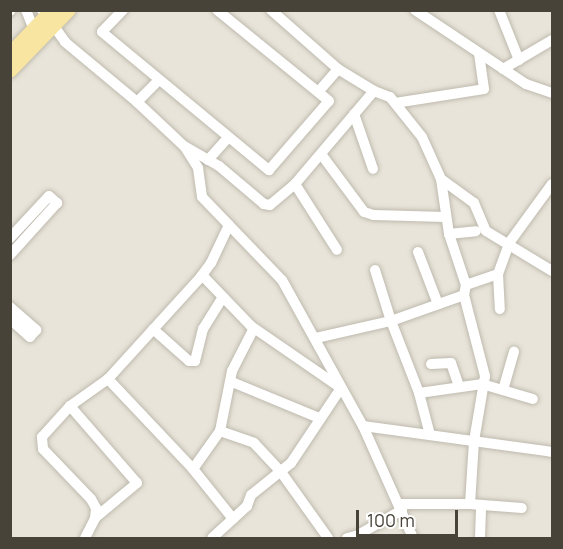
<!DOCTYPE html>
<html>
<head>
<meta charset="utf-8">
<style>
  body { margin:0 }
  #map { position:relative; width:563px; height:549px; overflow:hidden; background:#f4f2eb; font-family:Manrope,sans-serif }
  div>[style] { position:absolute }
  .residential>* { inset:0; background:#e8e4d9 }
  .roads { filter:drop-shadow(0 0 2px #bfbaae) drop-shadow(0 0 2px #bfbaae) }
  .minor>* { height:10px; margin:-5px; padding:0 5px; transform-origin:5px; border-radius:5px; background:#fff }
  .major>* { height:14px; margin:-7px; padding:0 7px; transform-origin:7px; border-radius:7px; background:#f7e5a1 }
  span { translate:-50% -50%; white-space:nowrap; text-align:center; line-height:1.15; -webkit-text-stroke:4.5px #fff; paint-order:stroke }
  .frame { position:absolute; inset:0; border:12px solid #484339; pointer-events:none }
  .scale { position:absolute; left:356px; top:510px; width:102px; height:27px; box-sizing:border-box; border:3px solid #484339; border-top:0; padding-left:8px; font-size:18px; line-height:21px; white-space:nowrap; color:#484339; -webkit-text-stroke:4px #fff; paint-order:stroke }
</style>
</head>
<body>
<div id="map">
  <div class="residential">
    <i style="clip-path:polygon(11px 11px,552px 11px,552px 538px,11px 538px)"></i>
  </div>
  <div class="roads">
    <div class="minor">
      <i style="left:26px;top:10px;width:22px;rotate:68deg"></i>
      <i style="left:34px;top:30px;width:5px;rotate:22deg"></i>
      <i style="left:42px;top:10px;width:39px;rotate:54deg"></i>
      <i style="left:65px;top:42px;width:94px;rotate:39.8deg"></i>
      <i style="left:137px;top:102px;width:66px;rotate:43.2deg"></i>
      <i style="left:185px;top:147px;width:25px;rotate:58deg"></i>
      <i style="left:198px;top:168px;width:29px;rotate:82deg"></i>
      <i style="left:202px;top:197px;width:115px;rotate:46.1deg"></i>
      <i style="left:282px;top:280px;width:167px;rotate:61deg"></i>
      <i style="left:363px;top:426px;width:123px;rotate:65.9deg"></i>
      <i style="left:123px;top:10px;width:30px;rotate:134deg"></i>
      <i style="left:102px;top:32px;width:217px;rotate:39.6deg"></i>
      <i style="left:269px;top:170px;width:91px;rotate:-49deg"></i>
      <i style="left:329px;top:101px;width:144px;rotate:-140.9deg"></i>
      <i style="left:271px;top:10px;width:89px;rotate:41.4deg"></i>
      <i style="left:338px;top:69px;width:42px;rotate:31.4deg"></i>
      <i style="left:374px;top:91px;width:17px;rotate:21deg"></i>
      <i style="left:390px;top:97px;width:51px;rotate:51.3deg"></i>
      <i style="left:422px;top:137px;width:46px;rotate:65.7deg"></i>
      <i style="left:441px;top:179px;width:41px;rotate:36deg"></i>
      <i style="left:474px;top:203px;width:30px;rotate:67deg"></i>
      <i style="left:486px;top:231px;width:77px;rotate:31.2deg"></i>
      <i style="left:415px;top:10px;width:133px;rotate:33.7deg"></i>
      <i style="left:526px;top:84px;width:28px;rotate:19deg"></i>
      <i style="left:499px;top:10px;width:54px;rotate:68.2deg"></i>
      <i style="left:10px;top:11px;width:1px;rotate:-45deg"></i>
      <i style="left:503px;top:69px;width:57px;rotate:-30.6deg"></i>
      <i style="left:319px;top:91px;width:29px;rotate:-49deg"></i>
      <i style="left:137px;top:102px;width:31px;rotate:-45deg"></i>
      <i style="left:395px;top:103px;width:90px;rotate:-8.9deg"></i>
      <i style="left:484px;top:89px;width:35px;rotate:-98deg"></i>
      <i style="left:354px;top:114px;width:58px;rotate:70.9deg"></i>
      <i style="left:186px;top:147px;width:38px;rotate:30deg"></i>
      <i style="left:219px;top:166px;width:59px;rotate:40.2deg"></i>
      <i style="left:264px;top:204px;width:6px;rotate:9deg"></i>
      <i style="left:270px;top:205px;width:33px;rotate:-40deg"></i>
      <i style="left:295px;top:184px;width:122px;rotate:-49.7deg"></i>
      <i style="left:321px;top:154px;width:72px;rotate:53.4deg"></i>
      <i style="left:364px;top:212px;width:10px;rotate:17deg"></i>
      <i style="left:374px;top:215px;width:71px;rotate:1.6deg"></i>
      <i style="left:208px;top:160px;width:30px;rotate:-48deg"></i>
      <i style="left:441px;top:179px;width:56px;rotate:81.7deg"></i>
      <i style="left:449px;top:234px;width:54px;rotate:71.6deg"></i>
      <i style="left:295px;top:184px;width:78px;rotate:57.5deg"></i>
      <i style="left:449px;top:234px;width:27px;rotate:-6deg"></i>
      <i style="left:10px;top:238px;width:57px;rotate:-47.1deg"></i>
      <i style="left:49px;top:196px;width:11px;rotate:41deg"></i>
      <i style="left:57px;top:203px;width:70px;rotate:132.1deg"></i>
      <i style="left:418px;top:252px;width:56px;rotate:69deg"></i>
      <i style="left:375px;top:270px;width:53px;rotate:72.6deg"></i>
      <i style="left:391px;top:321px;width:77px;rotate:68.7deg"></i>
      <i style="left:419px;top:393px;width:43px;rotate:75.3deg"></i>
      <i style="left:498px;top:274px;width:35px;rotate:87deg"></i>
      <i style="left:202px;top:275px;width:71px;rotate:46.1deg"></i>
      <i style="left:251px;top:326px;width:109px;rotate:34.6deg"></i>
      <i style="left:341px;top:388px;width:90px;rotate:123.7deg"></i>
      <i style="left:291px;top:463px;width:51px;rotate:141.3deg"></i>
      <i style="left:251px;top:495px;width:12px;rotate:110deg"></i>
      <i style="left:247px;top:506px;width:47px;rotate:137.6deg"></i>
      <i style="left:464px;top:295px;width:84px;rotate:75.5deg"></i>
      <i style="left:485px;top:376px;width:66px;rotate:99.6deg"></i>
      <i style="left:474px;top:441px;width:63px;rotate:93.6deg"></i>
      <i style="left:10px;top:307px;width:35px;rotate:41deg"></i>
      <i style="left:36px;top:330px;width:9px;rotate:131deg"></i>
      <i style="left:30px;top:337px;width:27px;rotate:-138deg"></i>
      <i style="left:153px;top:329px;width:48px;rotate:41.6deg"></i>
      <i style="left:189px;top:361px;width:6px"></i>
      <i style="left:195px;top:361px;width:33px;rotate:-76deg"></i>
      <i style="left:203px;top:329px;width:36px;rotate:-58deg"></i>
      <i style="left:316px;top:338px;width:77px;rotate:-12.8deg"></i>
      <i style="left:391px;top:321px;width:77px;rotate:-19.6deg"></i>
      <i style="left:464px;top:295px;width:10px;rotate:-79deg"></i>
      <i style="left:466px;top:285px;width:34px;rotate:-19deg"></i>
      <i style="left:498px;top:274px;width:33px;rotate:-70deg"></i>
      <i style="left:509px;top:243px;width:73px;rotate:-53.9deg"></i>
      <i style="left:431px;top:364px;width:20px;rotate:-3deg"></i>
      <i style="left:451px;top:363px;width:24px;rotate:71deg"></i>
      <i style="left:108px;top:379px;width:124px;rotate:46.6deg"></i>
      <i style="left:193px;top:469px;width:64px;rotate:51.3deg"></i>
      <i style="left:232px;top:382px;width:94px;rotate:22.5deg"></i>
      <i style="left:503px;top:390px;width:40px;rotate:-74deg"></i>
      <i style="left:419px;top:393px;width:64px;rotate:-8.1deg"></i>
      <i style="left:482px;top:384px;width:53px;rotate:16.4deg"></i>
      <i style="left:70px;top:406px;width:102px;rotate:49deg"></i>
      <i style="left:137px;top:483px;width:55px;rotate:140.2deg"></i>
      <i style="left:363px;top:426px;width:191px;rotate:7.8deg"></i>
      <i style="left:220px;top:431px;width:36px;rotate:19deg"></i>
      <i style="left:254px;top:443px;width:40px;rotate:47deg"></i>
      <i style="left:281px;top:472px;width:81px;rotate:54.5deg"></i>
      <i style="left:193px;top:469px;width:47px;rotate:-54.6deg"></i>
      <i style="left:220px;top:431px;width:61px;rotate:-78.7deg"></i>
      <i style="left:232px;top:371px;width:48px;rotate:-62.9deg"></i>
      <i style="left:400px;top:504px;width:70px"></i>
      <i style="left:470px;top:504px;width:52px;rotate:4.4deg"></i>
      <i style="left:85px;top:538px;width:22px;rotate:-63deg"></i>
      <i style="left:95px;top:518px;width:10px;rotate:-84deg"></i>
      <i style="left:96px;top:508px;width:10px;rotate:-119deg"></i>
      <i style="left:91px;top:499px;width:69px;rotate:-133.8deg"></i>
      <i style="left:43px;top:449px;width:12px;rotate:-95deg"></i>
      <i style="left:42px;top:437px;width:42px;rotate:-47.9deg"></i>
      <i style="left:70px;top:406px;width:47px;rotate:-35.4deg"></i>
      <i style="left:108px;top:379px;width:137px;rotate:-47.7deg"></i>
      <i style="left:200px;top:278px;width:19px;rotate:-54deg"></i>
      <i style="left:211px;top:263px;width:42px;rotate:-64.7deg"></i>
      <i style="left:347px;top:538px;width:9px;rotate:-13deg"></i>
      <i style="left:356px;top:536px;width:53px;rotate:-29.5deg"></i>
      <i style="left:480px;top:538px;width:32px;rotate:-88deg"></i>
    </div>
    <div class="major">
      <i style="left:10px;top:54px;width:61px;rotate:-46.3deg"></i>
      <i style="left:10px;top:71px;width:85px;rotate:-46deg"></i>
    </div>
  </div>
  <div class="frame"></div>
  <div class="scale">100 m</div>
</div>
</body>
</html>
